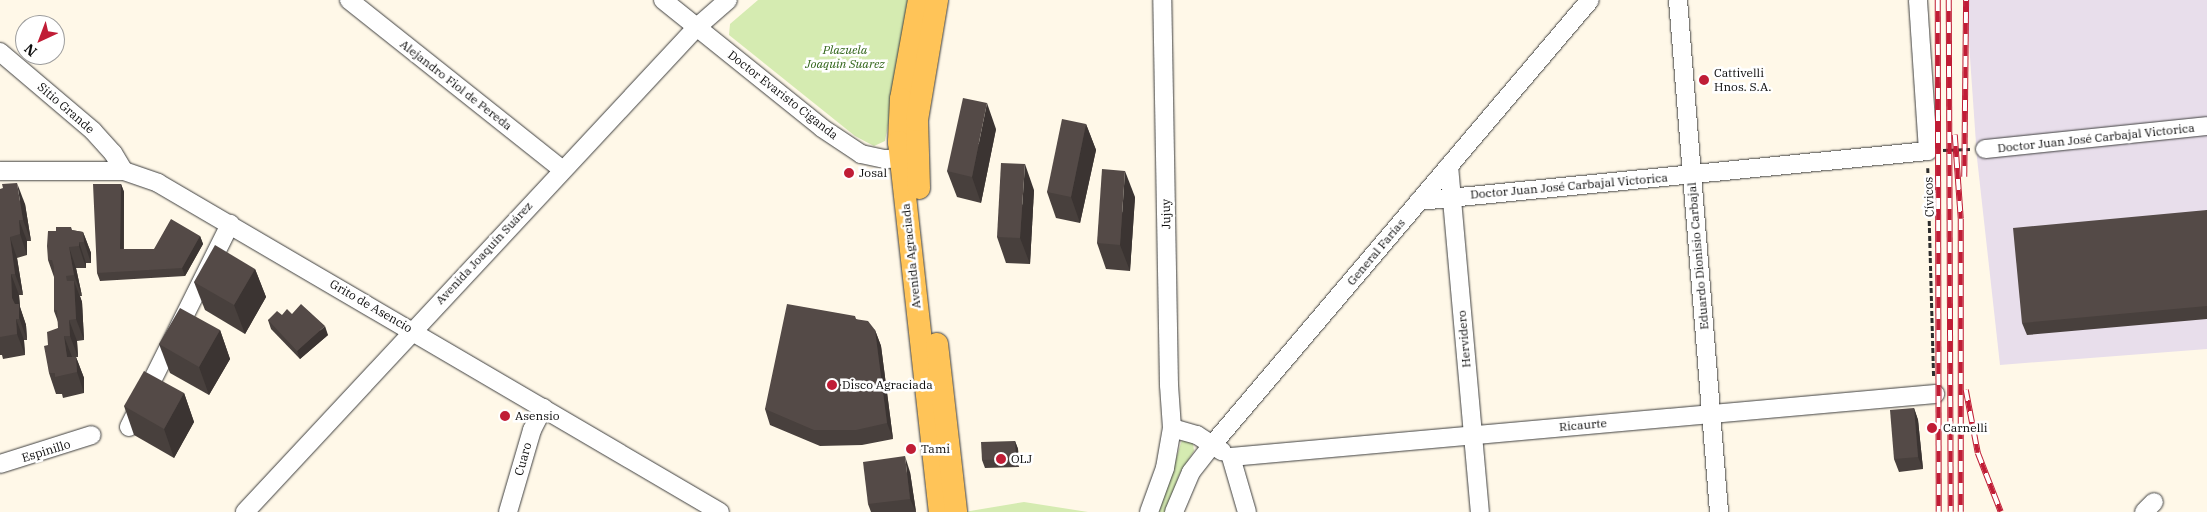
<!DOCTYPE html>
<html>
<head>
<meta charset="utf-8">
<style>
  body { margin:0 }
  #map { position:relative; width:2207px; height:512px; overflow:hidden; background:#fff8e8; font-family:"IBM Plex Serif",serif }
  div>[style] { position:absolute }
  .industrial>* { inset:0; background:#e8deeb }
  .green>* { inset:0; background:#d5ebb1 }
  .path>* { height:2.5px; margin-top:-1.25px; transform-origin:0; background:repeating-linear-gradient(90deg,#2d2d2d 0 5px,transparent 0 7.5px) }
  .roads { filter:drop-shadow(0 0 1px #3e3e3e) drop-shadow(0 0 1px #3e3e3e) }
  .minor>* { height:18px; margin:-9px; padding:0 9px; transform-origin:9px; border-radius:9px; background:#fff }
  .major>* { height:22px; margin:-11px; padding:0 11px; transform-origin:11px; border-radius:11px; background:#ffc458 }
  .rail>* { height:5.5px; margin-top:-2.75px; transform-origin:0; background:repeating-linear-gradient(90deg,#fff 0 11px,#c01d36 0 22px); box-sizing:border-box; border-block:1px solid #c01d36 }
  .wall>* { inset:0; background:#48403d }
  .shaded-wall>* { inset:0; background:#3b3432 }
  .building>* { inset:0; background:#544a47 }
  .dots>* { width:14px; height:14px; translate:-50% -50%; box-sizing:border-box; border:2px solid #fff; border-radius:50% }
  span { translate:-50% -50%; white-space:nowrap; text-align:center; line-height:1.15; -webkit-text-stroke:5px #fff; paint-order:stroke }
  .park-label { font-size:12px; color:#316419; font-style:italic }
  .poi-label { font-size:12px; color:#0b0b0b }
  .left { translate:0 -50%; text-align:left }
  .street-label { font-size:12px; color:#0b0b0b }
  .north { position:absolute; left:15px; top:15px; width:50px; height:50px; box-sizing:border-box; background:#fff; border:1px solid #9d9d9d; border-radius:50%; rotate:223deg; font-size:14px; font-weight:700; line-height:20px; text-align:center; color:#0b0b0b }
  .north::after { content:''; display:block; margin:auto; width:18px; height:22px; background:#c01d36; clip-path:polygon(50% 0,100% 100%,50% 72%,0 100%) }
</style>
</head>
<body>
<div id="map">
  <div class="industrial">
    <i style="clip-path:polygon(1966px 0,2207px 0,2207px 349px,2000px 365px,1977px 158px)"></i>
  </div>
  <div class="green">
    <i style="clip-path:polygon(758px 0,912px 0,885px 141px,874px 146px,855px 136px,729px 35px,730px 24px)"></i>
    <i style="clip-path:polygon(1182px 440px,1193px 443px,1194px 451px,1180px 473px,1165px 512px,1159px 512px)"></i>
    <i style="clip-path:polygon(1024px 502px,1088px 512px,964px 512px)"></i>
  </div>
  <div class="path">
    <i style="left:1943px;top:150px;width:27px;rotate:-2deg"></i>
    <i style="left:1928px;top:168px;width:209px;rotate:88.4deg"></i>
  </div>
  <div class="roads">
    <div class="minor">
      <i style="left:349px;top:0;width:273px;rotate:38.5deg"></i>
      <i style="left:663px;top:0;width:204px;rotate:38.8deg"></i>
      <i style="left:822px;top:128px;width:47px;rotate:33.7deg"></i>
      <i style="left:861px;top:154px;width:25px;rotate:12deg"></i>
      <i style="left:885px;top:159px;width:27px;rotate:-2deg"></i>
      <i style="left:1678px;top:0;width:514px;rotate:85.42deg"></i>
      <i style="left:0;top:52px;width:122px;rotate:40.3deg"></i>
      <i style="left:93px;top:131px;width:30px;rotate:48deg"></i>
      <i style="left:113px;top:153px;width:21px;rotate:59deg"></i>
      <i style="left:1985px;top:149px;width:223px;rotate:-5.9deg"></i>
      <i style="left:1449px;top:166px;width:347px;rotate:84.9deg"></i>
      <i style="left:0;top:171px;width:124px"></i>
      <i style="left:124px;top:171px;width:36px;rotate:19deg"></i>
      <i style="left:158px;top:183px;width:651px;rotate:30.35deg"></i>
      <i style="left:1419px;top:201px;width:511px;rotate:-5.61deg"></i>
      <i style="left:1928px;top:151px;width:151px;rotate:-93.8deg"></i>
      <i style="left:129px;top:427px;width:227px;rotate:-63.5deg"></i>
      <i style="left:1172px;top:428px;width:26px;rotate:16deg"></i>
      <i style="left:1197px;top:435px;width:30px;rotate:33deg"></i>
      <i style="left:1231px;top:457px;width:707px;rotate:-5.11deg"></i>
      <i style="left:1231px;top:457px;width:57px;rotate:73.8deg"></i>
      <i style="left:0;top:464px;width:96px;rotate:-17.5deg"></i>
      <i style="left:245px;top:512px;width:663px;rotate:-47.02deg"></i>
      <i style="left:697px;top:27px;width:41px;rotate:-41.1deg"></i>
      <i style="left:508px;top:512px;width:85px;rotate:-73.7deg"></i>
      <i style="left:532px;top:430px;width:25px;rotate:-63deg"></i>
      <i style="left:1149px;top:512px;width:47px;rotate:-70deg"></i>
      <i style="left:1165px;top:468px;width:41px;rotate:-80.1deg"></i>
      <i style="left:1172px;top:428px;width:43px;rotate:-94deg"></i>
      <i style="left:1169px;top:385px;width:385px;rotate:-91deg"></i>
      <i style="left:1174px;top:512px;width:43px;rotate:-67deg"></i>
      <i style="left:1191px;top:472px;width:36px;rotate:-52deg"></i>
      <i style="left:1213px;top:444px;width:582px;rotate:-49.67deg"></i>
      <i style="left:2144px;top:512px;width:14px;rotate:-45deg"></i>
    </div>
    <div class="major">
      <i style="left:919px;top:0;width:101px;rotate:100.3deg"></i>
      <i style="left:901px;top:99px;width:43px;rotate:92.7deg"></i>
      <i style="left:899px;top:142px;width:372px;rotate:83.7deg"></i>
      <i style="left:919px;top:188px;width:68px;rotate:-91.7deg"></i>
      <i style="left:917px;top:120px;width:122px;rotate:-80.5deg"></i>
      <i style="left:937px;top:344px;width:169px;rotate:83.5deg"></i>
    </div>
  </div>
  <div class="rail">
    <i style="left:1938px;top:0;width:512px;rotate:89.89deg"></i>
    <i style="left:1949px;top:0;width:512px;rotate:89.78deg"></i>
    <i style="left:1955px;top:135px;width:84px;rotate:85.9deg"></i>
    <i style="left:1961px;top:219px;width:293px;rotate:90deg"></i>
    <i style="left:1964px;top:177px;width:177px;rotate:-89.4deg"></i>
    <i style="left:1966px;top:390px;width:64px;rotate:79.2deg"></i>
    <i style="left:1978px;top:453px;width:63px;rotate:68.7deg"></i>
  </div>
  <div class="wall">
    <i style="clip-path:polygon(1086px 124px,1096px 150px,1080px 223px,1056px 218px,1047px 192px)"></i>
    <i style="clip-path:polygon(996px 129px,981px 203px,957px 197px,947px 171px)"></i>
    <i style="clip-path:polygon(121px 184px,124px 192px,124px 249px,154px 249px,200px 236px,203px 244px,185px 276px,100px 281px,97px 273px)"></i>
    <i style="clip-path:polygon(0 189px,25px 204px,31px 241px,27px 241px,27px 255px,17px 258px,23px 295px,19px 295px,20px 307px,26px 325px,27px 340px,24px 340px,25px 355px,3px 359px,2px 355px,0 355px)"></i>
    <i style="clip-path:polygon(1034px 190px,1030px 264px,1006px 263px,997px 237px)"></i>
    <i style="clip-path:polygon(1135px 197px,1130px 271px,1106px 269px,1097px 243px)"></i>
    <i style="clip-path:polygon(2207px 210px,2207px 319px,2027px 335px,2022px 323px)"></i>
    <i style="clip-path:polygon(71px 227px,72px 230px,83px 232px,91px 253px,91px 263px,86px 263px,86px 268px,76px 268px,82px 296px,80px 296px,82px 302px,84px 340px,77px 341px,78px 357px,72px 357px,76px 357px,84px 378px,84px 393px,63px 398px,62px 394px,56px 394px,49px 373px,48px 345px,58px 328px,58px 322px,54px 311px,54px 277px,48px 260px,56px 231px)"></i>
    <i style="clip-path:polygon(255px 269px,266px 297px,245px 334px,205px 310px,194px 282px)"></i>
    <i style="clip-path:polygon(292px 314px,328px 335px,300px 359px,271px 329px,268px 320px,282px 315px)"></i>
    <i style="clip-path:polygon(855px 316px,856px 319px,875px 330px,881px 346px,893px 439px,862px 445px,820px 446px,770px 425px,765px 409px)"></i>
    <i style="clip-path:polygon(220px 330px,230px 359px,209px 395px,170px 373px,159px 344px)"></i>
    <i style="clip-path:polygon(184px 393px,194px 422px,174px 458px,134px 435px,124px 406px)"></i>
    <i style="clip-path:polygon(1914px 408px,1918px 420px,1923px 469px,1899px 472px,1894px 459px)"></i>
    <i style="clip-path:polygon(1015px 441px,1018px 449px,1019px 467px,985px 468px,982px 460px)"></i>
    <i style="clip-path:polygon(910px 472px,916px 512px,871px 512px,868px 504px)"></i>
  </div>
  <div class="shaded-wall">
    <i style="clip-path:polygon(987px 103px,996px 129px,981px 203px,972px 177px)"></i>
    <i style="clip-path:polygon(1086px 124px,1096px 150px,1080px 223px,1071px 197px)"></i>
    <i style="clip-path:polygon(1025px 164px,1034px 190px,1030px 264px,1020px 238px)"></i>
    <i style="clip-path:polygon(1125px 171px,1135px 197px,1130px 271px,1120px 245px)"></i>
    <i style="clip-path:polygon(17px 183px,25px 204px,31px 241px,23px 220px)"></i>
    <i style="clip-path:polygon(121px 184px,124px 192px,123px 258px,120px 249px)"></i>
    <i style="clip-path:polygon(19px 220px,27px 241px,27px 255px,20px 234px)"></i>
    <i style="clip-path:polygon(83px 232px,91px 253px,91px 263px,84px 242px)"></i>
    <i style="clip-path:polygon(200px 236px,203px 244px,185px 276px,182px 268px)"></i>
    <i style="clip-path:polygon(10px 237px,17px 258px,23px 295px,15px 274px)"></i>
    <i style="clip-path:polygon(79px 242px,86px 263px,86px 268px,79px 246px)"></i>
    <i style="clip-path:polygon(69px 247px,76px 268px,82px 296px,74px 275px)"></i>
    <i style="clip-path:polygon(255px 269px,266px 297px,245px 334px,234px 305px)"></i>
    <i style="clip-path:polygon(11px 274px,19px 295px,20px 307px,26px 325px,27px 340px,12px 298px)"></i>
    <i style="clip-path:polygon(74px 281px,82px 302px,84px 340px,76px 319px)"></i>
    <i style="clip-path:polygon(16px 319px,24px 340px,25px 355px,17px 334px)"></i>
    <i style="clip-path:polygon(69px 320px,77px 341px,78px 357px,70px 336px)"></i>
    <i style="clip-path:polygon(325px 326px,328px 335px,300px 359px,297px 351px)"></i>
    <i style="clip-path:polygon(220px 330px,230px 359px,209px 395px,199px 367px)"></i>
    <i style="clip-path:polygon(875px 330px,881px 346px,893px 439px,887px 423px)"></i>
    <i style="clip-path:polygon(64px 336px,72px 357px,67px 357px)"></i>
    <i style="clip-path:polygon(76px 357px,84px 378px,84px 393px,77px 372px)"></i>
    <i style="clip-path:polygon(184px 393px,194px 422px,174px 458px,164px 429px)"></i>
    <i style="clip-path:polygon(1914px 408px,1918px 420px,1923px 469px,1918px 457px)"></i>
    <i style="clip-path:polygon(1015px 441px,1018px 449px,1019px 467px,1016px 459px)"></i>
    <i style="clip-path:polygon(905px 456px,910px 472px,916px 512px,910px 499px)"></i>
  </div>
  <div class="building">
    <i style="clip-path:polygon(963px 98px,987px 103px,972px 177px,947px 171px)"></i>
    <i style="clip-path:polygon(1062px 119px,1086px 124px,1071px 197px,1047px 192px)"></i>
    <i style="clip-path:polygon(1001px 163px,1025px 164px,1020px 238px,997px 237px)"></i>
    <i style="clip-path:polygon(1102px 169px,1125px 171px,1120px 245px,1097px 243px)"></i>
    <i style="clip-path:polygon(17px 183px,23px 220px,19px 220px,20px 234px,10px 237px,15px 274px,11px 274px,12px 298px,15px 304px,19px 304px,19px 319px,16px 319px,17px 334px,0 337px,0 189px,3px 188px,2px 184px)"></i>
    <i style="clip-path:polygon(93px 184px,121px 184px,120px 249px,154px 249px,171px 219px,200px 236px,182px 268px,97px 273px)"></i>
    <i style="clip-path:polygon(2207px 210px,2207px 306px,2022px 323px,2013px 228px)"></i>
    <i style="clip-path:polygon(56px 227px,71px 227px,71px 230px,83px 232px,84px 242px,79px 242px,79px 246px,69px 247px,74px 275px,66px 276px,67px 281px,74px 281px,76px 319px,69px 320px,70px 336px,64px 336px,67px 357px,76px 357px,77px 372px,55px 377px,55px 373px,49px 373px,44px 346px,48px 345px,47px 332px,58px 328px,57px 310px,54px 311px,54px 267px,52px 260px,48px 260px,47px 246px,48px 231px,56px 231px)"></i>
    <i style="clip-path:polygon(215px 245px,255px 269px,234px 305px,194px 282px)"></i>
    <i style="clip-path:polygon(301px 304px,325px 326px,297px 351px,268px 320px,277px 311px,282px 315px,287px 309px,292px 314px)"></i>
    <i style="clip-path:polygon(787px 304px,855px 316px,855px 319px,868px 321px,875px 330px,887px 423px,856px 430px,814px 430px,765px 409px)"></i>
    <i style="clip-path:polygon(180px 308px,220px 330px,199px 367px,159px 344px)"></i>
    <i style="clip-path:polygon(144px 371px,184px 393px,164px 429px,124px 406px)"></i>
    <i style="clip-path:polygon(1914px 408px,1918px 457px,1894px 459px,1890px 410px)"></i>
    <i style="clip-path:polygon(1015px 441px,1016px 459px,982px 460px,981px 442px)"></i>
    <i style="clip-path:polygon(905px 456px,910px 499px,868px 504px,863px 462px)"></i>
  </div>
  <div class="dots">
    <i style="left:1704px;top:80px;background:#c01d36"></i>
    <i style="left:849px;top:173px;background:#c01d36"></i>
    <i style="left:832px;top:385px;background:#c01d36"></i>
    <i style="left:505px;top:416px;background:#c01d36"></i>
    <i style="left:1932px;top:428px;background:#c01d36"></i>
    <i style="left:911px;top:449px;background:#c01d36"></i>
    <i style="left:1001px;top:459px;background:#c01d36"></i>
  </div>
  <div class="park-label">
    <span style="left:845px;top:57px">Plazuela<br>Joaquin Suarez</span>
  </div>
  <div class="poi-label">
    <span class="left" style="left:1714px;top:80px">Cattivelli<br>Hnos. S.A.</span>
    <span class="left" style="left:859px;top:173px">Josal</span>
    <span class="left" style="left:842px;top:385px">Disco Agraciada</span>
    <span class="left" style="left:515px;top:416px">Asensio</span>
    <span class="left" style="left:1943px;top:428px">Carnelli</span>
    <span class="left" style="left:921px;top:449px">Tami</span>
    <span class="left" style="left:1011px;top:459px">OLJ</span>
  </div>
  <div class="street-label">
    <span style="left:456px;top:85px;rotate:38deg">Alejandro Fiol de Pereda</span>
    <span style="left:783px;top:95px;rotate:38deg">Doctor Evaristo Ciganda</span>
    <span style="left:66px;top:108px;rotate:41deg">Sitio Grande</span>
    <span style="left:2096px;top:138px;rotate:-6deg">Doctor Juan José Carbajal Victorica</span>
    <span style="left:1569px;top:186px;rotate:-5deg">Doctor Juan José Carbajal Victorica</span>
    <span style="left:1929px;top:197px;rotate:-92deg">Cívicos</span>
    <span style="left:1166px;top:214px;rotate:-91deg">Jujuy</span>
    <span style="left:1376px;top:252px;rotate:-50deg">General Farías</span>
    <span style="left:484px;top:253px;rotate:-47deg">Avenida Joaquín Suárez</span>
    <span style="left:911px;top:256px;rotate:-96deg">Avenida Agraciada</span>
    <span style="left:1698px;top:256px;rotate:-95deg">Eduardo Dionisio Carbajal</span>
    <span style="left:371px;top:306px;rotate:30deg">Grito de Asencio</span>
    <span style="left:1464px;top:339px;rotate:-95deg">Hervidero</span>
    <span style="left:1583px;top:425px;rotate:-5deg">Ricaurte</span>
    <span style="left:46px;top:451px;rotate:-17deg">Espinillo</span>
    <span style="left:523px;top:459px;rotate:-74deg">Cuaro</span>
  </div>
  <div class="north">N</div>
</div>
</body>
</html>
